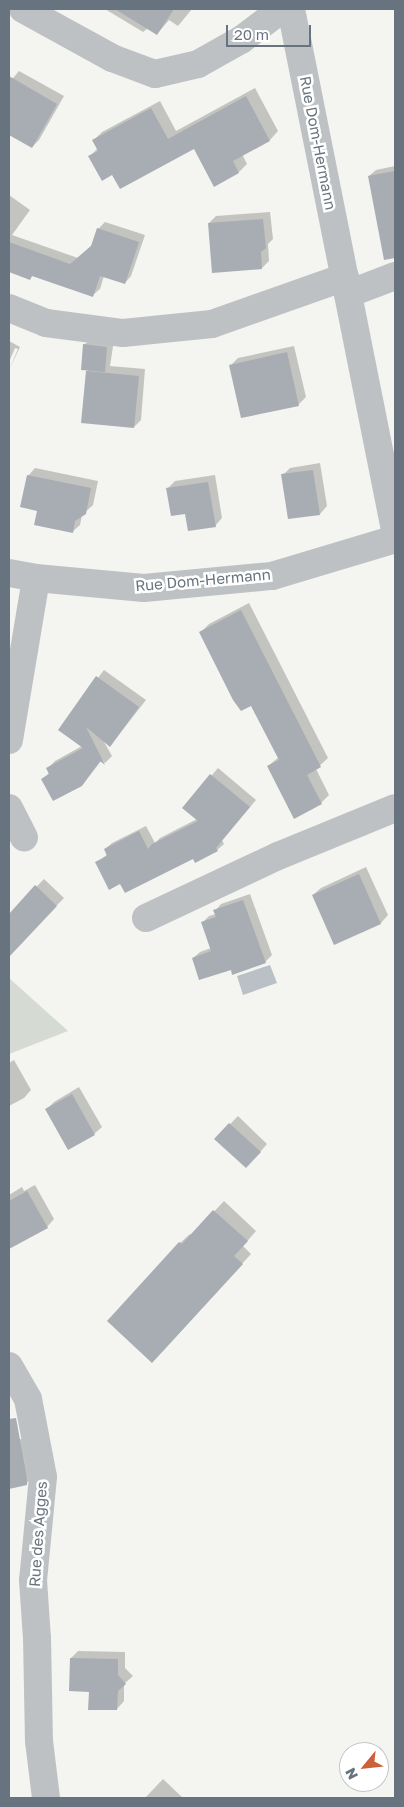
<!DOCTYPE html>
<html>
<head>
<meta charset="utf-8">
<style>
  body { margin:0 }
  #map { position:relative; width:404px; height:1807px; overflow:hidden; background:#f4f4f1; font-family:"Golos Text",sans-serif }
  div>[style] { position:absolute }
  .green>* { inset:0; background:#d5dad2 }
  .water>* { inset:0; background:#b9c1c6 }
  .shadow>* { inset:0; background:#0003 }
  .building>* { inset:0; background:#a7adb2 }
  .minor>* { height:28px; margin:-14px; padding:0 14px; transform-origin:14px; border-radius:14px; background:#bec1c4 }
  span { translate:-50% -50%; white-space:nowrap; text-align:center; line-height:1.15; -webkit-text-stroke:5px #fff; paint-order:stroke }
  .street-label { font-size:15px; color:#67737e }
  .frame { position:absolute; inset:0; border:10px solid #67737e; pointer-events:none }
  .north { position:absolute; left:339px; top:1742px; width:50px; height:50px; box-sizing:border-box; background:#fff; border:1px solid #c2c7cb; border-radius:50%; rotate:242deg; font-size:14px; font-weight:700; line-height:20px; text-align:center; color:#67737e }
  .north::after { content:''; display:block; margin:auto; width:18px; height:22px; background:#cc6038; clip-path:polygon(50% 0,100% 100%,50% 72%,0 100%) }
  .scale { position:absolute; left:226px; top:25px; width:85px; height:22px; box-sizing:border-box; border:2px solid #67737e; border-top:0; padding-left:6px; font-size:15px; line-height:18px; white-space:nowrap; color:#67737e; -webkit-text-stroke:4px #fff; paint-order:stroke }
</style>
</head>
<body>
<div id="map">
  <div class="green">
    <i style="clip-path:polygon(9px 978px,68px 1031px,9px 1054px)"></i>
  </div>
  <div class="water">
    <i style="clip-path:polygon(270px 965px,277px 983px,243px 995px,237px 976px)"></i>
  </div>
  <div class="shadow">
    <i style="clip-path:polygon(105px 9px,192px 9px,178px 26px,169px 20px,157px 34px,148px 28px,143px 32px)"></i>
    <i style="clip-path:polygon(19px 71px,64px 96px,39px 140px,32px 147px,9px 134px,9px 83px)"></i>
    <i style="clip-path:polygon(255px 88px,278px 131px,270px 140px,242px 154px,247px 164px,239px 172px,195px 147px,113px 173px,90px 156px,98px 148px,94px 140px,102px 132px,160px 101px,176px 131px)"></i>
    <i style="clip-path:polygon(395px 166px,395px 220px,378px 223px,369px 176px,376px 170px)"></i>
    <i style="clip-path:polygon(9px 195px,30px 210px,12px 235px,78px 258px,92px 245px,98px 229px,105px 222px,145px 235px,131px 276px,125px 283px,104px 276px,100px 289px,93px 295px,33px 275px,30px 278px,9px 271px)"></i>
    <i style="clip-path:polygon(270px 212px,273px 239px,268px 244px,269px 261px,262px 268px,209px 223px,216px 216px)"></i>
    <i style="clip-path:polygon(92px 338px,114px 340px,110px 366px,145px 369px,141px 420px,134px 427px,87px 371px,89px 369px,84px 345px)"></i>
    <i style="clip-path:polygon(9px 341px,20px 347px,9px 370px,18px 349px,15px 348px,9px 362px)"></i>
    <i style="clip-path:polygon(294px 346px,306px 397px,298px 405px,231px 365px,238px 358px)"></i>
    <i style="clip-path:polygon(320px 463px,327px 506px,320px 514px,283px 475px,290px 468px)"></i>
    <i style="clip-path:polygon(35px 468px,98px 481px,93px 505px,82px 515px,80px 525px,72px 532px,38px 510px,28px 476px)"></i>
    <i style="clip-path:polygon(215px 475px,222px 518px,215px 526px,186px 513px,168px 488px,175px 481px)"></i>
    <i style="clip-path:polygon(249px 603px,328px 758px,316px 769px,329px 795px,321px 803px,268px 766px,279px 757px,251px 704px,201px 632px,209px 624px)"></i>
    <i style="clip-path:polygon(104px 670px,146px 700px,110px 746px,103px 740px,112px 756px,105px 763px,102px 760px,82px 785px,43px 779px,50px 772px,48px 768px,55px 761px,82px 746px,59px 729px)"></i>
    <i style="clip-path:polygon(218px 768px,256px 800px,222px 840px,224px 844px,217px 850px,121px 882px,97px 862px,108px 854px,105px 849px,112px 843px,146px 826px,155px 843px,160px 838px,197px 819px,184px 808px)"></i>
    <i style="clip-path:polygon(366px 867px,388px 915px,381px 923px,335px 943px,313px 895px,321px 888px)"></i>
    <i style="clip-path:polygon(44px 879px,64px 898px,9px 955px,9px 915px)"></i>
    <i style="clip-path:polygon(250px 894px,272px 955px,265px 962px,232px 968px,193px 958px,200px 952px,211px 948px,202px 923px,209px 916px,216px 914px,215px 911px,221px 904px)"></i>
    <i style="clip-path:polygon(14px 1060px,31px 1090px,24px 1098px,9px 1106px,9px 1063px)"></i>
    <i style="clip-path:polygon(79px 1087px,102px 1127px,94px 1134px,47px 1109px,54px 1102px)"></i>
    <i style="clip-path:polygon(238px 1116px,267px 1144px,254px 1159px,216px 1139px)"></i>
    <i style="clip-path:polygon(35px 1185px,54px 1219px,47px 1227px,10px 1247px,9px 1195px,22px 1187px,24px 1191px)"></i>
    <i style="clip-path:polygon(224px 1201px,256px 1231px,243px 1246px,251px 1254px,162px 1352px,180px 1243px,190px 1234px,192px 1235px)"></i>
    <i style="clip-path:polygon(28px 1437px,33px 1476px,26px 1484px,9px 1488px,9px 1442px)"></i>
    <i style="clip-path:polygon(78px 1651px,125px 1652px,125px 1668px,133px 1676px,124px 1684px,124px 1701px,117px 1709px,90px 1690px,71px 1658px)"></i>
    <i style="clip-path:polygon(163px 1779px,183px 1798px,145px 1798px)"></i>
  </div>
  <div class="building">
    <i style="clip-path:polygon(115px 9px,174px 9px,157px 35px)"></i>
    <i style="clip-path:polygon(9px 76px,57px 104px,32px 148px,9px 135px)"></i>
    <i style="clip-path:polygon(246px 96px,270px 141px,233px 161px,239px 173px,214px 187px,194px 149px,120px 189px,112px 175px,102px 181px,88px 156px,98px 151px,92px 140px,151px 108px,168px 139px)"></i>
    <i style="clip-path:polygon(395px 171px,395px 258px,384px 260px,368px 176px)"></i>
    <i style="clip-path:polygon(263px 219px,266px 248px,261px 252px,262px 269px,212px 273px,208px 223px)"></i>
    <i style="clip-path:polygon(97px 228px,139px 242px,125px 284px,100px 276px,93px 297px,32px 276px,30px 280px,9px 272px,9px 242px,70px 264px,91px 246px)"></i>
    <i style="clip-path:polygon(83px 344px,107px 347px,105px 372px,81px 370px)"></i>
    <i style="clip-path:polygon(287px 352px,299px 406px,241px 418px,229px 365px)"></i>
    <i style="clip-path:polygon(86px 371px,139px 376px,134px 428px,81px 423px)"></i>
    <i style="clip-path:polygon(313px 470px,320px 515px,288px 519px,281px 474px)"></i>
    <i style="clip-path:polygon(27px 475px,91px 488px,86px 514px,75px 521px,73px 533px,34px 525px,37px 511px,20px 507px)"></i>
    <i style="clip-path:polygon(208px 482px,216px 527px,188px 531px,185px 514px,171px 516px,166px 488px)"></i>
    <i style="clip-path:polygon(241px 610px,321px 767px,307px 775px,322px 804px,294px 819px,267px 766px,279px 760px,251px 706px,241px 711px,233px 700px,199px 632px)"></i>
    <i style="clip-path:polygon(96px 676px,139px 707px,110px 747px,86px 727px,105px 765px,100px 761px,82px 786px,53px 801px,41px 779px,49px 774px,46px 768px,83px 748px,58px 730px)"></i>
    <i style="clip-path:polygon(210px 774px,250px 807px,216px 848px,218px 851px,195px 863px,193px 859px,125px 893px,120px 884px,109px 890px,95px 862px,107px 856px,104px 849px,139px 831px,148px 849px,152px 844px,198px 821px,182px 808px)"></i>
    <i style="clip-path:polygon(359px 874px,381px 924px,334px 945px,312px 895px)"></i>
    <i style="clip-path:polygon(35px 885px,57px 906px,9px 957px,9px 914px)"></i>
    <i style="clip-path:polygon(243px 900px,266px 963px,232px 975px,231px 970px,199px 980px,192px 958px,211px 951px,201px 922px,216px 917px,213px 910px)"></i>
    <i style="clip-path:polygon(72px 1094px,95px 1135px,68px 1150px,45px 1109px)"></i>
    <i style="clip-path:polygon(229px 1123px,261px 1152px,246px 1168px,214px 1139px)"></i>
    <i style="clip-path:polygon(27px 1191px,48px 1228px,9px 1249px,9px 1201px)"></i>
    <i style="clip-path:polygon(213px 1210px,248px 1241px,234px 1256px,243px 1264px,152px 1363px,107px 1321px,179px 1242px,182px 1244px)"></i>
    <i style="clip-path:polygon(16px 1418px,27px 1478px,27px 1485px,9px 1489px,9px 1419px)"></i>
    <i style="clip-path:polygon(70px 1658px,118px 1659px,118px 1675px,126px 1684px,118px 1691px,117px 1710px,88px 1710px,89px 1692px,69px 1691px)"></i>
  </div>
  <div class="minor">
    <i style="left:23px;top:9px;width:102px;rotate:28.8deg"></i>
    <i style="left:112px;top:58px;width:46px;rotate:20.4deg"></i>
    <i style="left:155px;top:74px;width:44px;rotate:-13.1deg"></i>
    <i style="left:198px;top:64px;width:49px;rotate:-29.2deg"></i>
    <i style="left:241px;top:40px;width:51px;rotate:-37.1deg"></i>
    <i style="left:291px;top:9px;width:531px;rotate:78.71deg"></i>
    <i style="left:348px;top:294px;width:50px;rotate:-21deg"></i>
    <i style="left:9px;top:308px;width:40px;rotate:22deg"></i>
    <i style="left:46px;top:323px;width:78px;rotate:7.4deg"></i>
    <i style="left:123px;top:333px;width:89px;rotate:-5.8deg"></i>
    <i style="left:212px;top:324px;width:141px;rotate:-19.5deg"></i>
    <i style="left:9px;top:573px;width:27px;rotate:10deg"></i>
    <i style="left:36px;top:578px;width:108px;rotate:5.3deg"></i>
    <i style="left:144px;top:588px;width:129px;rotate:-5.4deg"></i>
    <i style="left:272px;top:576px;width:128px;rotate:-16.7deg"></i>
    <i style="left:9px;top:740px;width:164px;rotate:-80.5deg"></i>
    <i style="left:9px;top:808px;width:33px;rotate:63deg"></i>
    <i style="left:146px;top:918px;width:146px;rotate:-25.2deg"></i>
    <i style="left:278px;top:856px;width:126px;rotate:-22.3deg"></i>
    <i style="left:9px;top:1366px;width:38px;rotate:60deg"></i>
    <i style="left:28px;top:1399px;width:79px;rotate:79.1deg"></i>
    <i style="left:43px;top:1477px;width:103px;rotate:95.5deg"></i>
    <i style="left:33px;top:1580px;width:58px;rotate:86.1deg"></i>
    <i style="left:37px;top:1638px;width:103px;rotate:88.9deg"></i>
    <i style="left:39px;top:1741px;width:57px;rotate:83deg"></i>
  </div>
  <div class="street-label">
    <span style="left:318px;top:143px;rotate:79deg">Rue Dom-Hermann</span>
    <span style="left:203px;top:580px;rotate:-5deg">Rue Dom-Hermann</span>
    <span style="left:38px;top:1534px;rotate:-86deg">Rue des Agges</span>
  </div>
  <div class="frame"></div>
  <div class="north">N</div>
  <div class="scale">20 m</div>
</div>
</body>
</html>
